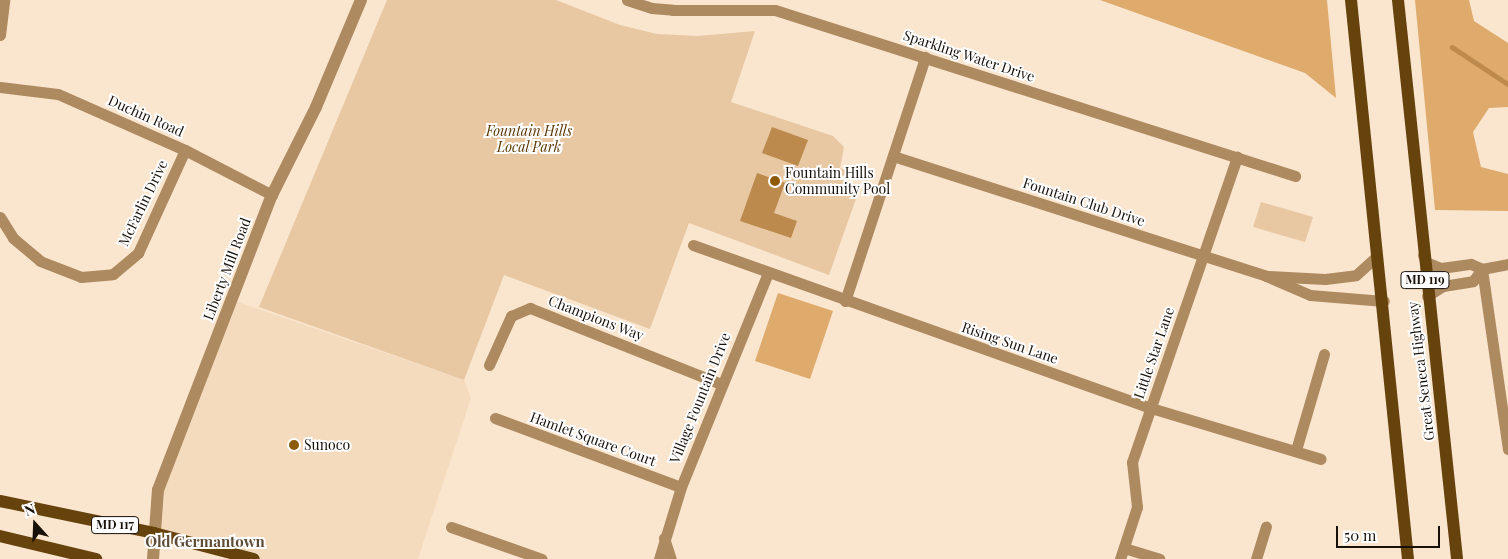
<!DOCTYPE html>
<html>
<head>
<meta charset="utf-8">
<style>
  body { margin:0 }
  #map { position:relative; width:1508px; height:559px; overflow:hidden; background:#fae5ce; font-family:"Playfair Display",serif }
  div>[style] { position:absolute }
  .built>* { inset:0; background:#f5dbbe }
  .green>* { inset:0; background:#e8c8a3 }
  .forest>* { inset:0; background:#dfab6d }
  .water>* { inset:0; background:#bc8a4c }
  .stream>* { height:4.5px; margin:-2.25px; padding:0 2.25px; transform-origin:2.25px; border-radius:2.25px; background:#bc8a4c }
  .minor>* { height:11px; margin:-5.5px; padding:0 5.5px; transform-origin:5.5px; border-radius:5.5px; background:#ae8a60 }
  .tertiary>* { height:12px; margin:-6px; padding:0 6px; transform-origin:6px; border-radius:6px; background:#ae8a60 }
  .primary>* { height:12px; margin:-6px; padding:0 6px; transform-origin:6px; border-radius:6px; background:#66420d }
  .dots>* { width:14px; height:14px; translate:-50% -50%; box-sizing:border-box; border:2px solid #fff; border-radius:50% }
  span { translate:-50% -50%; white-space:nowrap; text-align:center; line-height:1.15; -webkit-text-stroke:4px #fff; paint-order:stroke }
  .shield-label span { padding:1px 4px; background:#fff; border:1px solid; border-radius:4px; -webkit-text-stroke-width:0 }
  .shield-label { font-size:12px; color:#181109; font-weight:700 }
  .street-label { font-size:14px; color:#181109 }
  .park-label { font-size:14px; color:#5a3803; font-style:italic }
  .poi-label { font-size:14px; color:#181109 }
  .left { translate:0 -50%; text-align:left }
  .neighbourhood-label { font-size:15px; color:#5d4c38; font-weight:700 }
  .north { position:absolute; left:10px; top:499px; width:50px; height:50px; -webkit-text-stroke:4px #fff; paint-order:stroke; rotate:340deg; font-size:14px; font-weight:700; line-height:20px; text-align:center; color:#181109 }
  .north::after { content:''; display:block; margin:auto; width:18px; height:22px; background:#181109; clip-path:polygon(50% 0,100% 100%,50% 72%,0 100%) }
  .scale { position:absolute; left:1336px; top:526px; width:104px; height:22px; box-sizing:border-box; border:2px solid #181109; border-top:0; padding-left:6px; font-size:15px; line-height:18px; white-space:nowrap; color:#181109; -webkit-text-stroke:4px #fff; paint-order:stroke }
</style>
</head>
<body>
<div id="map">
  <div class="built">
    <i style="clip-path:polygon(232px 300px,464px 380px,471px 398px,418px 559px,254px 559px,154px 533px,158px 490px)"></i>
  </div>
  <div class="green">
    <i style="clip-path:polygon(387px 0,556px 0,620px 25px,657px 34px,698px 36px,755px 31px,731px 102px,833px 136px,844px 147px,840px 168px,849px 171px,842px 190px,857px 196px,829px 275px,689px 223px,650px 329px,504px 275px,464px 380px,259px 307px)"></i>
    <i style="clip-path:polygon(1261px 202px,1313px 217px,1305px 242px,1253px 227px)"></i>
  </div>
  <div class="forest">
    <i style="clip-path:polygon(1100px 0,1327px 0,1336px 98px,1305px 73px)"></i>
    <i style="clip-path:polygon(1415px 0,1469px 0,1474px 21px,1508px 43px,1508px 107px,1489px 108px,1473px 132px,1481px 167px,1508px 174px,1508px 211px,1435px 210px)"></i>
    <i style="clip-path:polygon(778px 293px,833px 311px,810px 379px,755px 361px)"></i>
  </div>
  <div class="water">
    <i style="clip-path:polygon(772px 127px,808px 140px,798px 166px,762px 153px)"></i>
    <i style="clip-path:polygon(757px 173px,785px 183px,774px 213px,797px 221px,791px 238px,740px 221px)"></i>
  </div>
  <div class="stream">
    <i style="left:1452px;top:47px;width:67px;rotate:33.5deg"></i>
  </div>
  <div class="minor">
    <i style="left:627px;top:0;width:26px;rotate:18deg"></i>
    <i style="left:652px;top:8px;width:21px;rotate:5deg"></i>
    <i style="left:673px;top:10px;width:102px"></i>
    <i style="left:775px;top:10px;width:546px;rotate:17.7deg"></i>
    <i style="left:0;top:35px;width:35px;rotate:-83deg"></i>
    <i style="left:0;top:87px;width:58px;rotate:6.9deg"></i>
    <i style="left:58px;top:94px;width:139px;rotate:23.8deg"></i>
    <i style="left:185px;top:150px;width:98px;rotate:27.3deg"></i>
    <i style="left:893px;top:156px;width:392px;rotate:17.8deg"></i>
    <i style="left:1266px;top:276px;width:48px;rotate:23.4deg"></i>
    <i style="left:1310px;top:295px;width:74px;rotate:4.6deg"></i>
    <i style="left:0;top:217px;width:25px;rotate:58deg"></i>
    <i style="left:13px;top:238px;width:35px;rotate:40deg"></i>
    <i style="left:40px;top:261px;width:44px;rotate:21.3deg"></i>
    <i style="left:81px;top:277px;width:32px;rotate:-5deg"></i>
    <i style="left:113px;top:274px;width:33px;rotate:-40deg"></i>
    <i style="left:138px;top:253px;width:113px;rotate:-65.5deg"></i>
    <i style="left:693px;top:245px;width:486px;rotate:19.6deg"></i>
    <i style="left:1151px;top:408px;width:177px;rotate:16.7deg"></i>
    <i style="left:1423px;top:255px;width:8px;rotate:67deg"></i>
    <i style="left:1426px;top:262px;width:16px;rotate:22deg"></i>
    <i style="left:1441px;top:268px;width:30px;rotate:-8deg"></i>
    <i style="left:1471px;top:264px;width:12px;rotate:24deg"></i>
    <i style="left:1482px;top:269px;width:26px;rotate:-11deg"></i>
    <i style="left:1482px;top:269px;width:182px;rotate:81.8deg"></i>
    <i style="left:1267px;top:276px;width:58px;rotate:3deg"></i>
    <i style="left:1325px;top:279px;width:31px;rotate:-7deg"></i>
    <i style="left:1356px;top:275px;width:28px;rotate:-42deg"></i>
    <i style="left:1427px;top:296px;width:19px;rotate:-32deg"></i>
    <i style="left:1443px;top:286px;width:30px;rotate:-9deg"></i>
    <i style="left:1473px;top:281px;width:15px;rotate:-53deg"></i>
    <i style="left:845px;top:301px;width:257px;rotate:-71.8deg"></i>
    <i style="left:489px;top:365px;width:54px;rotate:-65.8deg"></i>
    <i style="left:511px;top:316px;width:21px;rotate:-23deg"></i>
    <i style="left:530px;top:308px;width:206px;rotate:21.7deg"></i>
    <i style="left:495px;top:418px;width:198px;rotate:20.4deg"></i>
    <i style="left:1296px;top:450px;width:100px;rotate:-73.7deg"></i>
    <i style="left:451px;top:527px;width:96px;rotate:19.4deg"></i>
    <i style="left:664px;top:538px;width:22px;rotate:72deg"></i>
    <i style="left:1124px;top:548px;width:37px;rotate:17deg"></i>
    <i style="left:659px;top:559px;width:75px;rotate:-73deg"></i>
    <i style="left:681px;top:487px;width:231px;rotate:-67.9deg"></i>
    <i style="left:1120px;top:559px;width:55px;rotate:-71.9deg"></i>
    <i style="left:1137px;top:507px;width:45px;rotate:-96.3deg"></i>
    <i style="left:1132px;top:462px;width:323px;rotate:-71deg"></i>
    <i style="left:1256px;top:559px;width:34px;rotate:-73deg"></i>
  </div>
  <div class="tertiary">
    <i style="left:153px;top:559px;width:69px;rotate:-85.9deg"></i>
    <i style="left:158px;top:490px;width:316px;rotate:-68.9deg"></i>
    <i style="left:272px;top:195px;width:98px;rotate:-63.4deg"></i>
    <i style="left:316px;top:107px;width:116px;rotate:-67.2deg"></i>
  </div>
  <div class="primary">
    <i style="left:1351px;top:0;width:562px;rotate:84.18deg"></i>
    <i style="left:1398px;top:0;width:562px;rotate:83.97deg"></i>
    <i style="left:0;top:501px;width:157px;rotate:11.7deg"></i>
    <i style="left:154px;top:533px;width:103px;rotate:14.6deg"></i>
    <i style="left:0;top:536px;width:99px;rotate:13.5deg"></i>
  </div>
  <div class="dots">
    <i style="left:775px;top:181px;background:#8d5a08"></i>
    <i style="left:294px;top:445px;background:#8d5a08"></i>
  </div>
  <div class="shield-label">
    <span style="left:1425px;top:280px">MD 119</span>
    <span style="left:115px;top:525px">MD 117</span>
  </div>
  <div class="street-label">
    <span style="left:969px;top:56px;rotate:18deg">Sparkling Water Drive</span>
    <span style="left:146px;top:116px;rotate:24deg">Duchin Road</span>
    <span style="left:1084px;top:202px;rotate:18deg">Fountain Club Drive</span>
    <span style="left:143px;top:203px;rotate:-64deg">McFarlin Drive</span>
    <span style="left:227px;top:269px;rotate:-69deg">Liberty Mill Road</span>
    <span style="left:596px;top:318px;rotate:21deg">Champions Way</span>
    <span style="left:1010px;top:343px;rotate:19deg">Rising Sun Lane</span>
    <span style="left:1154px;top:353px;rotate:-71deg">Little Star Lane</span>
    <span style="left:1421px;top:371px;rotate:-97deg">Great Seneca Highway</span>
    <span style="left:700px;top:398px;rotate:-68deg">Village Fountain Drive</span>
    <span style="left:593px;top:439px;rotate:20deg">Hamlet Square Court</span>
  </div>
  <div class="park-label">
    <span style="left:529px;top:139px">Fountain Hills<br>Local Park</span>
  </div>
  <div class="poi-label">
    <span class="left" style="left:785px;top:181px">Fountain Hills<br>Community Pool</span>
    <span class="left" style="left:304px;top:445px">Sunoco</span>
  </div>
  <div class="neighbourhood-label">
    <span style="left:205px;top:542px">Old Germantown</span>
  </div>
  <div class="north">N</div>
  <div class="scale">50 m</div>
</div>
</body>
</html>
